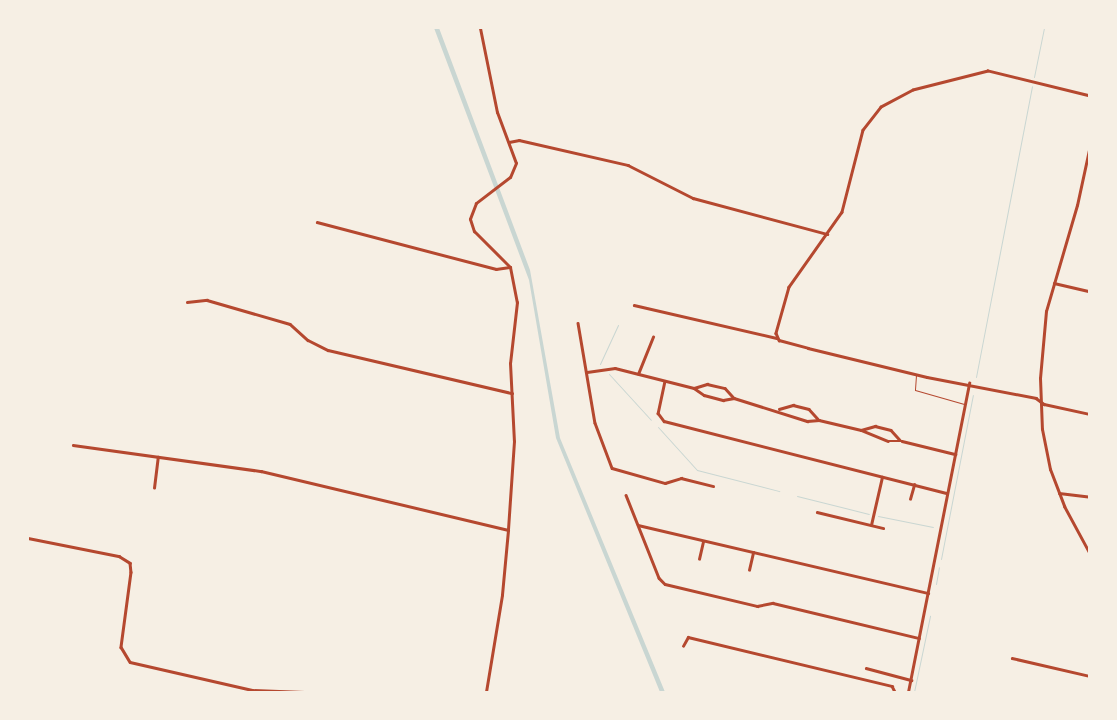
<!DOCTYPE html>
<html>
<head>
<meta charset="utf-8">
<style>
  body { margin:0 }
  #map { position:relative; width:1117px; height:720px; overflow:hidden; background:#f6efe4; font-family:"IBM Plex Sans",sans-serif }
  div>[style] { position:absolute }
  .water>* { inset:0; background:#c9d6d2 }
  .stream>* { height:1px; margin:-0.5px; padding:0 0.5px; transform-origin:0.5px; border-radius:0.5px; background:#c9d6d2 }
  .service>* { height:1px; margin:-0.5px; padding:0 0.5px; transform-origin:0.5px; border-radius:0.5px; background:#b5482f }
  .minor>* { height:2.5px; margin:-1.25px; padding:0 1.25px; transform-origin:1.25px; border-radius:1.25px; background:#b5482f }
  .tertiary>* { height:3px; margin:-1.5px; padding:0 1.5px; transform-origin:1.5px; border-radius:1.5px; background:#b5482f }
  span { translate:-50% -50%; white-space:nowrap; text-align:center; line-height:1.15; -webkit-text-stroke:5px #f6efe4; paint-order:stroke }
  .frame { position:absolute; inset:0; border:29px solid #f6efe4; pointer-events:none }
</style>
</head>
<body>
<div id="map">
  <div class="water">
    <i style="clip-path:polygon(434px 28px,439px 28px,530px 270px,560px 438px,665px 692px,660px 692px,556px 438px,529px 280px)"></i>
  </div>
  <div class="stream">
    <i style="left:1034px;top:77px;width:50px;rotate:-78.5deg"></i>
    <i style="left:600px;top:364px;width:43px;rotate:-65.2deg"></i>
    <i style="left:609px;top:374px;width:62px;rotate:47.6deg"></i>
    <i style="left:976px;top:377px;width:296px;rotate:-79.1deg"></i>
    <i style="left:658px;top:427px;width:58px;rotate:47.8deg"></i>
    <i style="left:697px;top:470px;width:85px;rotate:14.4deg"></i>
    <i style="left:797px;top:496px;width:74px;rotate:14deg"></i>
    <i style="left:878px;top:516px;width:56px;rotate:11.3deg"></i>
    <i style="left:941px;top:559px;width:167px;rotate:-79deg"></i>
    <i style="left:936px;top:584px;width:17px;rotate:-80deg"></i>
    <i style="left:914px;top:692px;width:78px;rotate:-78.1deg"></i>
  </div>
  <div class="service">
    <i style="left:916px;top:375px;width:15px;rotate:94deg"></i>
    <i style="left:915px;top:390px;width:51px;rotate:15.9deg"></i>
  </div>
  <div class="minor">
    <i style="left:1090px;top:96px;width:105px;rotate:-166.2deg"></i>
    <i style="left:988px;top:71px;width:77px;rotate:165.8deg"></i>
    <i style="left:913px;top:90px;width:36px;rotate:152deg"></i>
    <i style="left:881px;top:107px;width:29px;rotate:128deg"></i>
    <i style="left:863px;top:130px;width:85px;rotate:104.4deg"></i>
    <i style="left:842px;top:212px;width:92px;rotate:125.2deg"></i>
    <i style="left:789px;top:287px;width:48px;rotate:105.8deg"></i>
    <i style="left:776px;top:333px;width:8px;rotate:67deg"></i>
    <i style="left:779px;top:340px;width:30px;rotate:15deg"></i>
    <i style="left:808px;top:348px;width:122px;rotate:13.7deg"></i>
    <i style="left:927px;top:377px;width:111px;rotate:10.9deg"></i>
    <i style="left:1036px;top:398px;width:10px;rotate:37deg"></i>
    <i style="left:1044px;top:404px;width:47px;rotate:12.3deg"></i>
    <i style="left:509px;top:142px;width:10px;rotate:-11deg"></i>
    <i style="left:519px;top:140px;width:112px;rotate:12.9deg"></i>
    <i style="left:628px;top:165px;width:73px;rotate:26.9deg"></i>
    <i style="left:693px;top:198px;width:139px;rotate:15deg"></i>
    <i style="left:317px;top:222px;width:185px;rotate:14.7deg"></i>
    <i style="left:496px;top:269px;width:14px;rotate:-8deg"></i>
    <i style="left:1054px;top:283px;width:37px;rotate:13deg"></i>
    <i style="left:187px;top:302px;width:20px;rotate:-6deg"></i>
    <i style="left:207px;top:300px;width:86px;rotate:16.1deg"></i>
    <i style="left:290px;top:324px;width:24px;rotate:42deg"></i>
    <i style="left:308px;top:340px;width:22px;rotate:27deg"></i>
    <i style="left:328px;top:350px;width:189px;rotate:13.2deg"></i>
    <i style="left:634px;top:305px;width:147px;rotate:13deg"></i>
    <i style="left:578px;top:323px;width:101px;rotate:80.4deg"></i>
    <i style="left:595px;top:423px;width:48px;rotate:69.3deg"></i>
    <i style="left:612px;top:468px;width:55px;rotate:15.8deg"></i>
    <i style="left:665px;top:483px;width:17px;rotate:-17deg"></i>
    <i style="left:681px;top:478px;width:33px;rotate:14deg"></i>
    <i style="left:587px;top:372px;width:28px;rotate:-8deg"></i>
    <i style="left:615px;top:368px;width:81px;rotate:14.2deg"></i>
    <i style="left:694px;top:388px;width:12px;rotate:35deg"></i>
    <i style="left:704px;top:395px;width:20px;rotate:15deg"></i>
    <i style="left:723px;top:400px;width:11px;rotate:-10deg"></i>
    <i style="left:734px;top:398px;width:77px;rotate:17.5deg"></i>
    <i style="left:807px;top:421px;width:12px;rotate:-5deg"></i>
    <i style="left:819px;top:420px;width:43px;rotate:13.4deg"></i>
    <i style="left:861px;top:430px;width:29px;rotate:22deg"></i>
    <i style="left:888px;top:441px;width:14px"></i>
    <i style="left:902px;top:441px;width:55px;rotate:13.8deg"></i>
    <i style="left:638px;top:374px;width:40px;rotate:-68deg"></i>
    <i style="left:665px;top:381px;width:33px;rotate:102deg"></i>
    <i style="left:658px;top:413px;width:10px;rotate:53deg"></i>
    <i style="left:664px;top:421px;width:292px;rotate:14.3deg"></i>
    <i style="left:694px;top:388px;width:14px;rotate:-17deg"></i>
    <i style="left:707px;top:384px;width:18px;rotate:13deg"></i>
    <i style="left:725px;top:388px;width:13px;rotate:48deg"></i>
    <i style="left:779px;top:409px;width:15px;rotate:-16deg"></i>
    <i style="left:793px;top:405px;width:16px;rotate:14deg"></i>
    <i style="left:809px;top:409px;width:13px;rotate:48deg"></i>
    <i style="left:861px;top:430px;width:15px;rotate:-16deg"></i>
    <i style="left:875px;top:426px;width:16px;rotate:14deg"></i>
    <i style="left:891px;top:430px;width:13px;rotate:48deg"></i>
    <i style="left:73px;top:445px;width:190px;rotate:7.9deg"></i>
    <i style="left:261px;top:471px;width:254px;rotate:13.4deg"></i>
    <i style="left:154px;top:488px;width:31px;rotate:-83deg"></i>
    <i style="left:1059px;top:493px;width:31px;rotate:7deg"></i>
    <i style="left:626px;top:495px;width:89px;rotate:68.3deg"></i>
    <i style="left:659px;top:578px;width:8px;rotate:45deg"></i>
    <i style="left:665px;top:584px;width:95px;rotate:13.4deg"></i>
    <i style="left:757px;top:606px;width:16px;rotate:-11deg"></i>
    <i style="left:773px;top:603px;width:150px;rotate:13.5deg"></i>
    <i style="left:910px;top:499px;width:15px;rotate:-74deg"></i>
    <i style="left:817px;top:512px;width:68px;rotate:13.6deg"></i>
    <i style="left:638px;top:525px;width:298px;rotate:13.2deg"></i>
    <i style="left:871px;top:525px;width:49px;rotate:-77.1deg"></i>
    <i style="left:28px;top:538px;width:93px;rotate:11.2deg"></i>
    <i style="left:119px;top:556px;width:13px;rotate:32deg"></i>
    <i style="left:130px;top:563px;width:9px;rotate:84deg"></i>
    <i style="left:131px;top:572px;width:76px;rotate:97.6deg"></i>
    <i style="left:121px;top:647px;width:17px;rotate:59deg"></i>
    <i style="left:130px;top:662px;width:125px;rotate:12.9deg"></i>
    <i style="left:252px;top:690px;width:52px;rotate:2.2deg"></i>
    <i style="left:699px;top:559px;width:18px;rotate:-77deg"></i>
    <i style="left:749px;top:570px;width:18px;rotate:-77deg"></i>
    <i style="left:683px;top:646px;width:10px;rotate:-61deg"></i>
    <i style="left:688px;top:637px;width:210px;rotate:13.5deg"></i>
    <i style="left:892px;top:686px;width:7px;rotate:63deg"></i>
    <i style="left:1012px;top:658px;width:80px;rotate:13deg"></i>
    <i style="left:866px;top:668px;width:47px;rotate:14.9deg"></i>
    <i style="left:908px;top:692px;width:315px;rotate:-78.8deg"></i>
  </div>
  <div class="tertiary">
    <i style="left:480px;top:28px;width:86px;rotate:78.6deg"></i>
    <i style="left:497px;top:112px;width:54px;rotate:69.6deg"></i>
    <i style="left:516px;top:163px;width:15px;rotate:113deg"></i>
    <i style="left:510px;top:177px;width:43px;rotate:142.6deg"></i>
    <i style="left:476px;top:203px;width:17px;rotate:111deg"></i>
    <i style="left:470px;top:219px;width:13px;rotate:72deg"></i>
    <i style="left:474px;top:231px;width:51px;rotate:45deg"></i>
    <i style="left:510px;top:267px;width:36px;rotate:79deg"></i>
    <i style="left:517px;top:302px;width:61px;rotate:96.5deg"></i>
    <i style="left:510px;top:363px;width:78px;rotate:87.1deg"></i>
    <i style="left:514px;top:441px;width:89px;rotate:93.9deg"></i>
    <i style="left:508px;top:530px;width:65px;rotate:95.3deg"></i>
    <i style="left:502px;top:595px;width:98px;rotate:99.4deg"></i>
    <i style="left:1090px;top:145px;width:61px;rotate:102.2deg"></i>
    <i style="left:1077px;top:205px;width:110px;rotate:106.3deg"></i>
    <i style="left:1046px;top:311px;width:67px;rotate:95.1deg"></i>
    <i style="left:1040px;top:378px;width:51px;rotate:87.8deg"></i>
    <i style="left:1042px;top:429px;width:41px;rotate:78.7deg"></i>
    <i style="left:1050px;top:469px;width:40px;rotate:69deg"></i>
    <i style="left:1064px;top:506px;width:55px;rotate:61.6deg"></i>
  </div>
  <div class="frame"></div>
</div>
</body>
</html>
